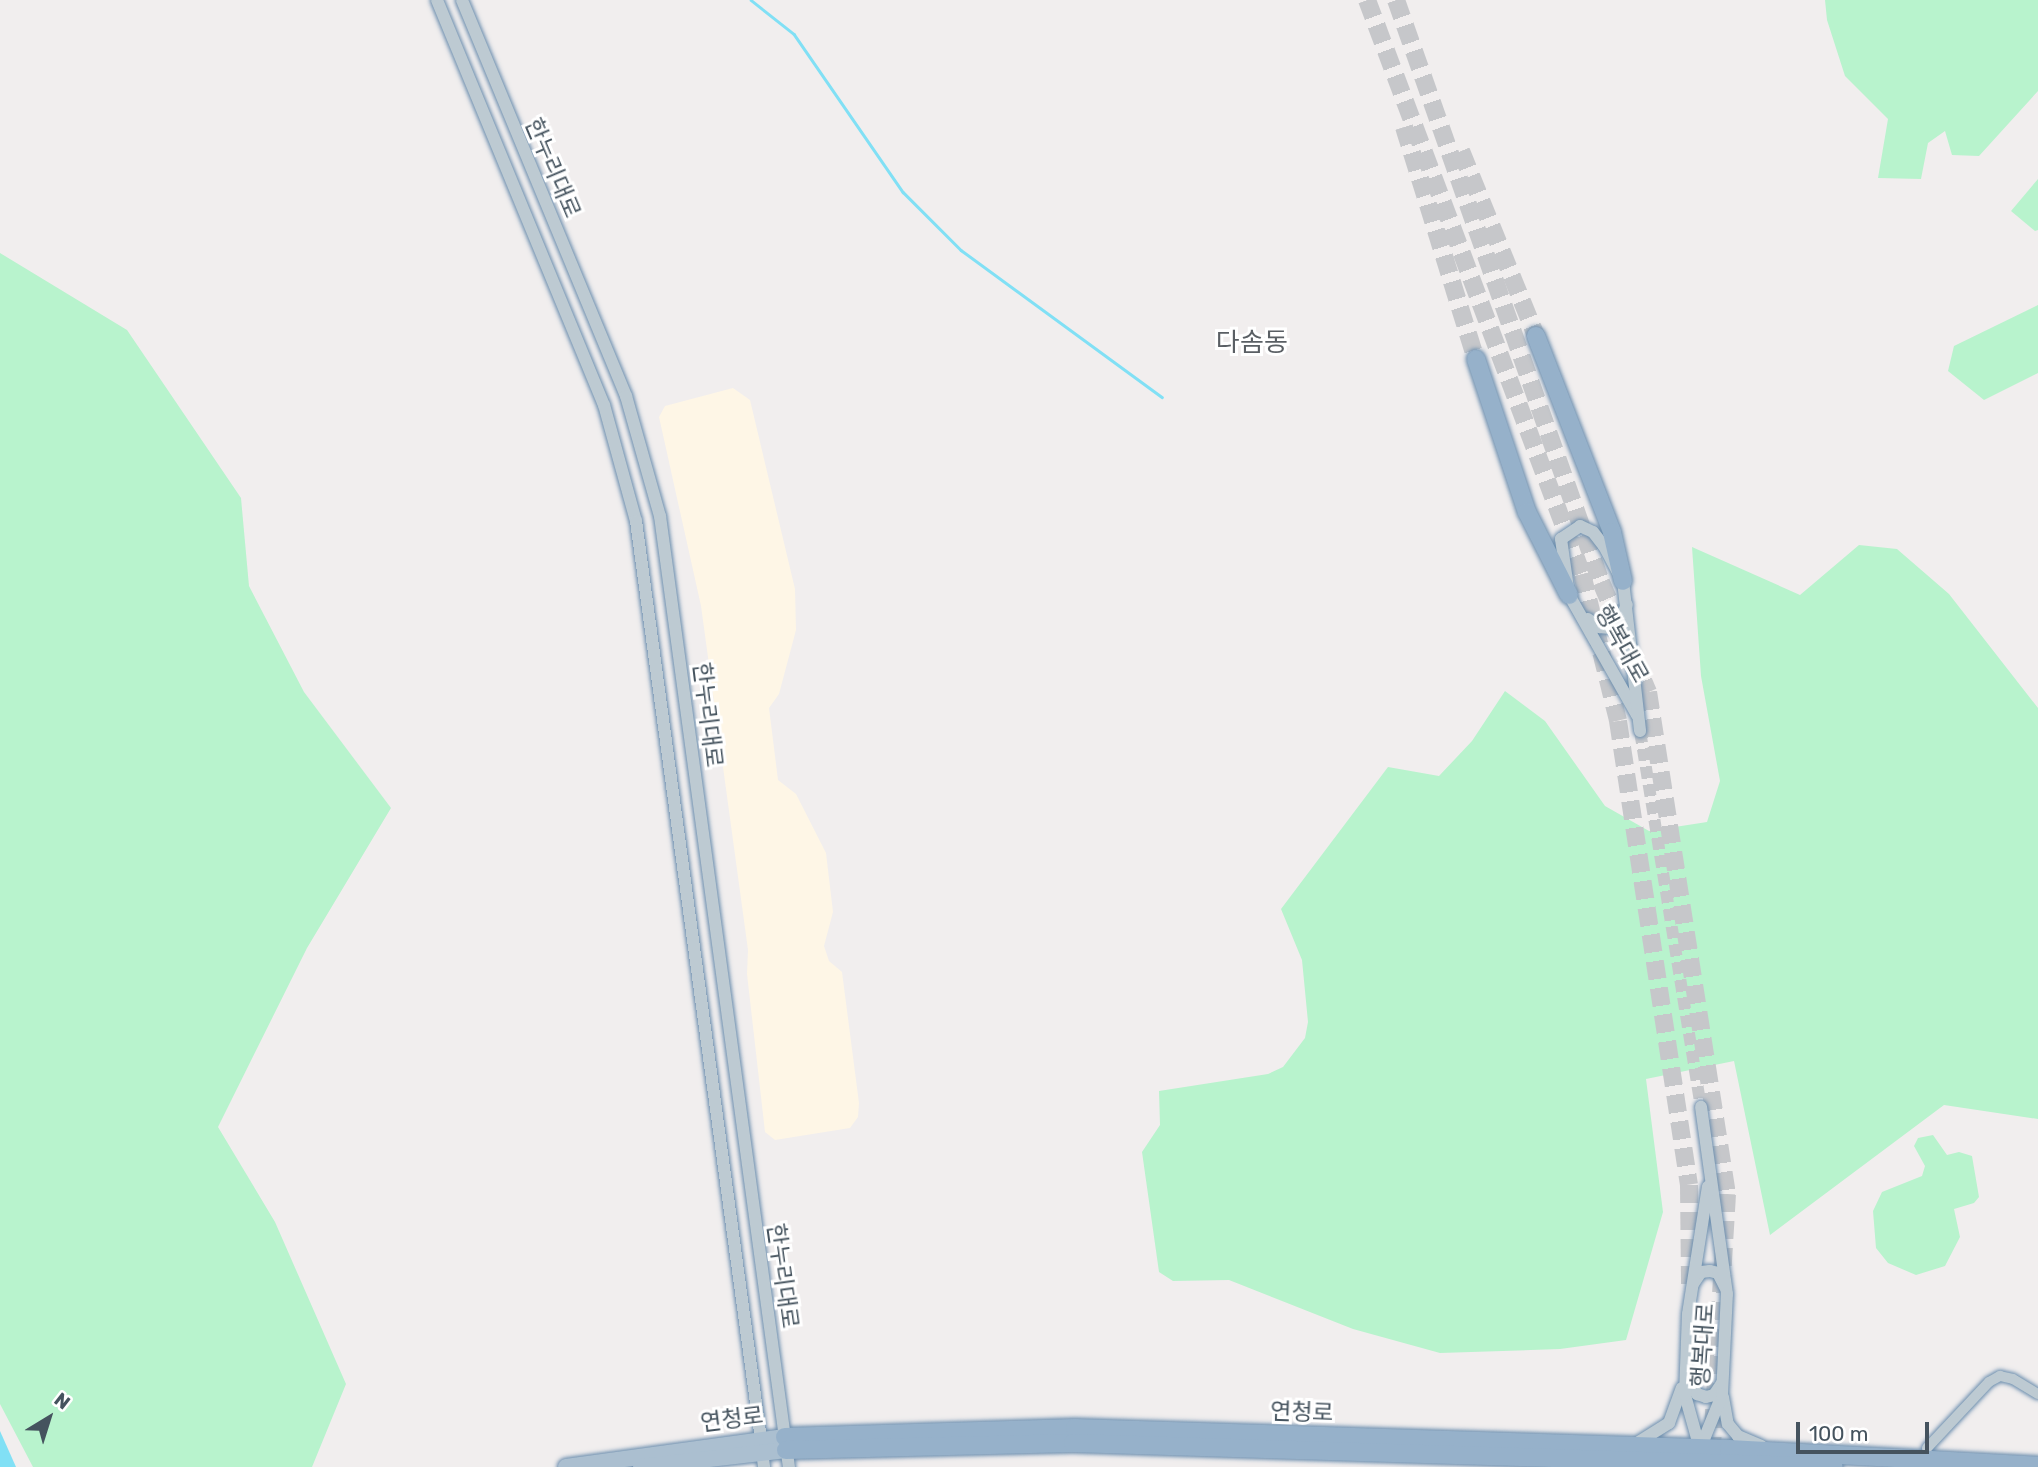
<!DOCTYPE html>
<html>
<head>
<meta charset="utf-8">
<style>
  body { margin:0 }
  #map { position:relative; width:2038px; height:1467px; overflow:hidden; background:#f1eeee; font-family:Rubik,"Noto Sans KR",sans-serif }
  div>[style] { position:absolute }
  .commercial>* { inset:0; background:#fef6e6 }
  .green>* { inset:0; background:#b8f3cd }
  .water>* { inset:0; background:#81e0f5 }
  .stream>* { height:2.5px; margin:-1.25px; padding:0 1.25px; transform-origin:1.25px; border-radius:1.25px; background:#81e0f5 }
  .tertiary-tunnel>* { height:12px; margin-top:-6px; transform-origin:0; background:repeating-linear-gradient(90deg,#c6c7ca 0 12px,transparent 0 18px) }
  .trunk-tunnel>* { height:18px; margin-top:-9px; transform-origin:0; background:repeating-linear-gradient(90deg,#c6c7ca 0 18px,transparent 0 27px) }
  .roads { filter:drop-shadow(0 0 2px #6c8eae) drop-shadow(0 0 2px #6c8eae) }
  .minor>* { height:10px; margin:-5px; padding:0 5px; transform-origin:5px; border-radius:5px; background:#bdcad2 }
  .tertiary>* { height:12px; margin:-6px; padding:0 6px; transform-origin:6px; border-radius:6px; background:#bdcad2 }
  .primary>* { height:16px; margin:-8px; padding:0 8px; transform-origin:8px; border-radius:8px; background:#abbfd0 }
  .trunk>* { height:18px; margin:-9px; padding:0 9px; transform-origin:9px; border-radius:9px; background:#96b1ca }
  span { translate:-50% -50%; white-space:nowrap; text-align:center; line-height:1.15; -webkit-text-stroke:6px #fff; paint-order:stroke }
  .street-label { font-size:23px; color:#45535e }
  .quarter-label { font-size:26px; color:#5a5f64 }
  .north { position:absolute; left:14px; top:1383px; width:70px; height:70px; -webkit-text-stroke:5px #fff; paint-order:stroke; rotate:38deg; font-size:19px; font-weight:700; line-height:28px; text-align:center; color:#45535e }
  .north::after { content:''; display:block; margin:auto; width:24px; height:32px; background:#45535e; clip-path:polygon(50% 0,100% 100%,50% 72%,0 100%) }
  .scale { position:absolute; left:1796px; top:1422px; width:133px; height:32px; box-sizing:border-box; border:4px solid #45535e; border-top:0; padding-left:9px; font-size:21px; line-height:24px; white-space:nowrap; color:#45535e; -webkit-text-stroke:5px #fff; paint-order:stroke }
</style>
</head>
<body>
<div id="map">
  <div class="commercial">
    <i style="clip-path:polygon(733px 388px,750px 400px,795px 589px,796px 630px,779px 694px,769px 708px,778px 780px,796px 794px,826px 853px,833px 912px,824px 946px,829px 961px,842px 972px,859px 1103px,858px 1117px,850px 1128px,775px 1140px,765px 1132px,747px 974px,748px 950px,701px 606px,659px 417px,665px 406px)"></i>
  </div>
  <div class="green">
    <i style="clip-path:polygon(1825px 0,2038px 0,2038px 91px,1979px 156px,1952px 155px,1945px 131px,1928px 143px,1921px 179px,1878px 178px,1888px 119px,1845px 76px,1827px 20px)"></i>
    <i style="clip-path:polygon(2038px 179px,2038px 230px,2035px 231px,2011px 211px)"></i>
    <i style="clip-path:polygon(0 253px,127px 330px,241px 498px,249px 586px,304px 692px,391px 808px,307px 948px,218px 1127px,275px 1222px,346px 1384px,312px 1467px,33px 1467px,0 1404px)"></i>
    <i style="clip-path:polygon(2038px 305px,2038px 373px,1984px 400px,1948px 371px,1954px 346px)"></i>
    <i style="clip-path:polygon(1859px 545px,1897px 549px,1949px 594px,2038px 708px,2038px 1119px,1944px 1105px,1770px 1235px,1734px 1061px,1646px 1079px,1663px 1212px,1626px 1340px,1560px 1349px,1440px 1353px,1353px 1329px,1229px 1280px,1173px 1281px,1159px 1272px,1142px 1152px,1160px 1125px,1159px 1091px,1268px 1074px,1283px 1067px,1305px 1038px,1308px 1022px,1302px 960px,1281px 909px,1388px 767px,1439px 776px,1472px 741px,1505px 691px,1545px 721px,1605px 806px,1649px 831px,1707px 822px,1720px 781px,1701px 676px,1692px 547px,1800px 595px)"></i>
    <i style="clip-path:polygon(1933px 1135px,1947px 1155px,1959px 1152px,1972px 1156px,1979px 1197px,1974px 1203px,1954px 1209px,1960px 1237px,1945px 1266px,1916px 1275px,1888px 1263px,1876px 1248px,1873px 1211px,1882px 1192px,1922px 1176px,1925px 1166px,1914px 1146px,1918px 1138px)"></i>
  </div>
  <div class="water">
    <i style="clip-path:polygon(0 1431px,16px 1467px,0 1467px)"></i>
  </div>
  <div class="stream">
    <i style="left:751px;top:0;width:55px;rotate:38.3deg"></i>
    <i style="left:794px;top:34px;width:192px;rotate:55.4deg"></i>
    <i style="left:903px;top:192px;width:82px;rotate:45deg"></i>
    <i style="left:961px;top:250px;width:249px;rotate:36.2deg"></i>
  </div>
  <div class="tertiary-tunnel">
    <i style="left:1640px;top:731px;width:381px;rotate:80.8deg"></i>
  </div>
  <div class="trunk-tunnel">
    <i style="left:1367px;top:0;width:613px;rotate:69.47deg"></i>
    <i style="left:1582px;top:574px;width:151px;rotate:76.2deg"></i>
    <i style="left:1618px;top:721px;width:469px;rotate:81.3deg"></i>
    <i style="left:1689px;top:1185px;width:103px;rotate:89.4deg"></i>
    <i style="left:1396px;top:0;width:617px;rotate:70.6deg"></i>
    <i style="left:1601px;top:582px;width:120px;rotate:66.9deg"></i>
    <i style="left:1648px;top:692px;width:508px;rotate:81.06deg"></i>
    <i style="left:1727px;top:1194px;width:270px;rotate:93.4deg"></i>
    <i style="left:1404px;top:127px;width:243px;rotate:72.8deg"></i>
    <i style="left:1461px;top:151px;width:200px;rotate:67.9deg"></i>
  </div>
  <div class="roads">
    <div class="minor">
      <i style="left:1927px;top:1448px;width:91px;rotate:-46.8deg"></i>
      <i style="left:1989px;top:1382px;width:13px;rotate:-29deg"></i>
      <i style="left:2000px;top:1376px;width:13px;rotate:13deg"></i>
      <i style="left:2013px;top:1379px;width:29px;rotate:31deg"></i>
    </div>
    <div class="tertiary">
      <i style="left:437px;top:0;width:438px;rotate:67.6deg"></i>
      <i style="left:604px;top:405px;width:120px;rotate:74.6deg"></i>
      <i style="left:636px;top:521px;width:927px;rotate:82.25deg"></i>
      <i style="left:462px;top:0;width:429px;rotate:67.5deg"></i>
      <i style="left:626px;top:396px;width:125px;rotate:74.2deg"></i>
      <i style="left:660px;top:516px;width:960px;rotate:82.28deg"></i>
      <i style="left:1588px;top:619px;width:14px;rotate:36deg"></i>
      <i style="left:1599px;top:627px;width:11px;rotate:5deg"></i>
      <i style="left:1610px;top:628px;width:9px;rotate:-27deg"></i>
      <i style="left:1618px;top:624px;width:21px;rotate:-65deg"></i>
      <i style="left:1637px;top:715px;width:138px;rotate:-119.5deg"></i>
      <i style="left:1569px;top:595px;width:57px;rotate:-98.1deg"></i>
      <i style="left:1561px;top:539px;width:23px;rotate:-34deg"></i>
      <i style="left:1580px;top:526px;width:14px;rotate:25deg"></i>
      <i style="left:1593px;top:532px;width:18px;rotate:52deg"></i>
      <i style="left:1604px;top:546px;width:40px;rotate:62deg"></i>
      <i style="left:1623px;top:581px;width:151px;rotate:83.5deg"></i>
      <i style="left:1693px;top:1284px;width:14px;rotate:-56deg"></i>
      <i style="left:1701px;top:1272px;width:9px;rotate:-6deg"></i>
      <i style="left:1710px;top:1271px;width:8px;rotate:14deg"></i>
      <i style="left:1718px;top:1273px;width:16px;rotate:63deg"></i>
      <i style="left:1687px;top:1378px;width:19px;rotate:58deg"></i>
      <i style="left:1697px;top:1394px;width:9px;rotate:18deg"></i>
      <i style="left:1706px;top:1397px;width:8px;rotate:-14deg"></i>
      <i style="left:1714px;top:1395px;width:14px;rotate:-56deg"></i>
      <i style="left:1723px;top:1397px;width:27px;rotate:80deg"></i>
      <i style="left:1728px;top:1424px;width:16px;rotate:50deg"></i>
      <i style="left:1738px;top:1436px;width:25px;rotate:23deg"></i>
      <i style="left:1637px;top:1443px;width:38px;rotate:-32deg"></i>
      <i style="left:1669px;top:1423px;width:37px;rotate:-70deg"></i>
      <i style="left:1700px;top:1449px;width:58px;rotate:-67.8deg"></i>
      <i style="left:1722px;top:1395px;width:101px;rotate:-87.2deg"></i>
      <i style="left:1727px;top:1294px;width:189px;rotate:-97.9deg"></i>
      <i style="left:1700px;top:1449px;width:56px;rotate:-105.5deg"></i>
      <i style="left:1685px;top:1395px;width:81px;rotate:-87.9deg"></i>
      <i style="left:1688px;top:1314px;width:129px;rotate:-81.1deg"></i>
      <i style="left:762px;top:1452px;width:15px;rotate:82deg"></i>
    </div>
    <div class="primary">
      <i style="left:566px;top:1467px;width:221px;rotate:-7.8deg"></i>
      <i style="left:641px;top:1467px;width:146px;rotate:-6.7deg"></i>
    </div>
    <div class="trunk">
      <i style="left:1536px;top:336px;width:210px;rotate:68.8deg"></i>
      <i style="left:1612px;top:532px;width:50px;rotate:77.3deg"></i>
      <i style="left:1476px;top:359px;width:161px;rotate:71.6deg"></i>
      <i style="left:1527px;top:512px;width:93px;rotate:63.2deg"></i>
      <i style="left:785px;top:1437px;width:290px;rotate:-1.8deg"></i>
      <i style="left:1075px;top:1428px;width:654px;rotate:1.84deg"></i>
      <i style="left:1729px;top:1449px;width:309px;rotate:3.1deg"></i>
      <i style="left:786px;top:1450px;width:287px;rotate:-1.4deg"></i>
      <i style="left:1073px;top:1443px;width:761px;rotate:1.81deg"></i>
    </div>
  </div>
  <div class="street-label">
    <span style="left:553px;top:168px;rotate:67deg">한누리대로</span>
    <span style="left:1622px;top:644px;rotate:61deg">행복대로</span>
    <span style="left:708px;top:715px;rotate:83deg">한누리대로</span>
    <span style="left:783px;top:1276px;rotate:82deg">한누리대로</span>
    <span style="left:1703px;top:1345px;rotate:-86deg">행복대로</span>
    <span style="left:1302px;top:1412px;rotate:2deg">연청로</span>
    <span style="left:732px;top:1419px;rotate:-7deg">연청로</span>
  </div>
  <div class="quarter-label">
    <span style="left:1252px;top:343px">다솜동</span>
  </div>
  <div class="north">N</div>
  <div class="scale">100 m</div>
</div>
</body>
</html>
